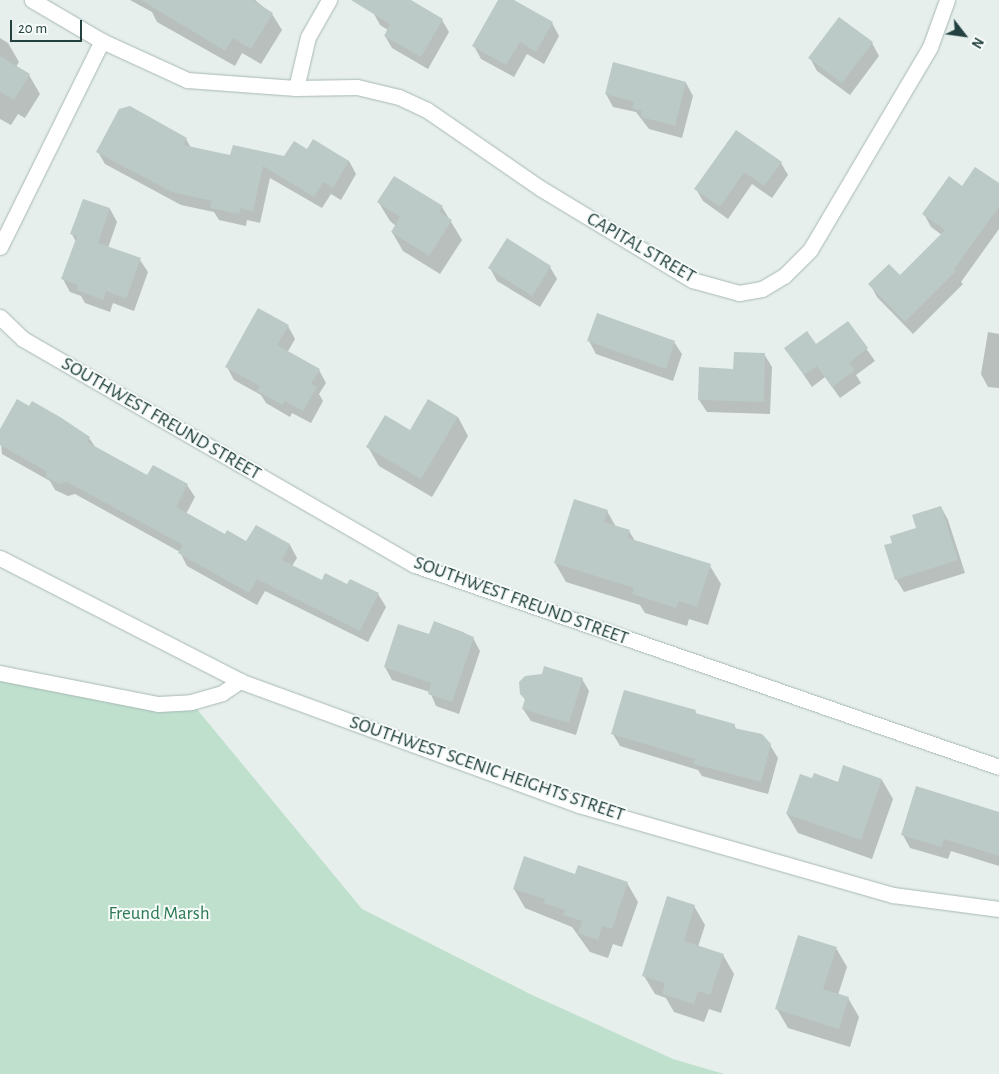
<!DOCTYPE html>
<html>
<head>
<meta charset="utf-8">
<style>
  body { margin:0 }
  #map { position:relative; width:999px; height:1074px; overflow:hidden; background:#e6efec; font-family:"Alegreya Sans",sans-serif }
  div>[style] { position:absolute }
  .green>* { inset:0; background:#bee0cd }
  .shadow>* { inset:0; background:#0003 }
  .building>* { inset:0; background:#bbcac6 }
  .roads { filter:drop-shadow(0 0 1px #a8b8b5) drop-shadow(0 0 1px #a8b8b5) }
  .minor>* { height:15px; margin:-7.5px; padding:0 7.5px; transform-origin:7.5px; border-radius:7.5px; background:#fff }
  .tertiary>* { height:15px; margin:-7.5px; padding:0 7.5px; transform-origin:7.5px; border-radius:7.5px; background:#fff }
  span { translate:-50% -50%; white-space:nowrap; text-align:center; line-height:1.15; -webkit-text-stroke:4px #f7fbf9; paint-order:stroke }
  .street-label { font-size:19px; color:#23423f }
  .park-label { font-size:19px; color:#2c7b56 }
  .north { position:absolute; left:939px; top:10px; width:50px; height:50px; -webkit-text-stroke:4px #f7fbf9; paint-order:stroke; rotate:120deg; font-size:14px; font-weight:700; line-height:20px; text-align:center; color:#23423f }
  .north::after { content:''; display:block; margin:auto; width:18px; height:22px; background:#23423f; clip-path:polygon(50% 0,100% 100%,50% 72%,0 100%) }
  .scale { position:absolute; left:10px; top:20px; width:72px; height:22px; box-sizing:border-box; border:2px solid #23423f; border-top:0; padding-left:6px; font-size:15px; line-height:18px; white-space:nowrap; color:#23423f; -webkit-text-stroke:4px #f7fbf9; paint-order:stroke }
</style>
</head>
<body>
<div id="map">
  <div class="green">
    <i style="clip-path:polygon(0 673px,191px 702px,362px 909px,530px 994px,673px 1059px,724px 1074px,0 1074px)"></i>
  </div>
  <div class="shadow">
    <i style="clip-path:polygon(130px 0,255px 0,272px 14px,282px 30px,261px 64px,242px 53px,235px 66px,157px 22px,152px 12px)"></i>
    <i style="clip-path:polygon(380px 0,405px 0,442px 20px,449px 32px,428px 69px,392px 48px,385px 36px,388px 30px,380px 25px,373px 12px)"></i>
    <i style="clip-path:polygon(500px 0,511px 0,552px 23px,559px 36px,544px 64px,527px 54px,514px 77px,481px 59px,474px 46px)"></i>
    <i style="clip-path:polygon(0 38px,8px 43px,19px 62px,16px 67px,29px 75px,40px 94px,25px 118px,18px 114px,11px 125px,0 119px)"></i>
    <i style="clip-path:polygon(872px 43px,879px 56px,850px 95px,817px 71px,810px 58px)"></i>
    <i style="clip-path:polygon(686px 83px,693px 96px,682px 138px,649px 129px,636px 112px,613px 107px,606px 94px)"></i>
    <i style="clip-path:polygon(736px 131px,781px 163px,788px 175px,772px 198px,752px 184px,728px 219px,703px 201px,696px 189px)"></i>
    <i style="clip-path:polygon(186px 139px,191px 148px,231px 156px,285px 157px,308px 150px,349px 161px,356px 174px,341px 200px,331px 194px,322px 208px,270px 178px,260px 223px,247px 220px,246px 226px,219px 220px,214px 212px,181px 205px,105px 164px,98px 152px)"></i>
    <i style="clip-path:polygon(999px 185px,999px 229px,961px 282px,963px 284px,913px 334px,877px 297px,870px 284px,900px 277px,942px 235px,931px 227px,924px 214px,962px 187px)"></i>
    <i style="clip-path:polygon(83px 200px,110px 209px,117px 222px,108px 248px,140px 260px,148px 272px,134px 311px,113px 303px,110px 312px,85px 303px,81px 296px,70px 292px,63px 279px,76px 242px,72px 234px)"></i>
    <i style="clip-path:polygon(379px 203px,442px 207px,462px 240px,440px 274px,403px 251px,392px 232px,396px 226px,390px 221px)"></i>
    <i style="clip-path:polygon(550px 267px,557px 279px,540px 307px,497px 281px,490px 268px)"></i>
    <i style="clip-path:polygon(848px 323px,875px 361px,856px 375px,861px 383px,840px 398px,825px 377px,812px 387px,785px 348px,816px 346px)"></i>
    <i style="clip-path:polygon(288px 326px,295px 339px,287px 353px,319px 370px,326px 383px,319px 394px,323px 401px,311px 423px,292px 413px,290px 417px,266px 403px,261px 395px,234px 380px,227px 367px)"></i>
    <i style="clip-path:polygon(988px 332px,999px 334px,999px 388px,988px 387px,981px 374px)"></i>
    <i style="clip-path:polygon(589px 341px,674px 342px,682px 354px,673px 381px,596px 354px)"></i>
    <i style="clip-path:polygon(764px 354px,772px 367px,770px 414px,707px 412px,699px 400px,734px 370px)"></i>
    <i style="clip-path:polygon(458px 417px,468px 436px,432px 497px,379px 466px,368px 447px)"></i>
    <i style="clip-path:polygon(0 432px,89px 438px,96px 448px,148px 477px,187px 485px,195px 497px,186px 514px,225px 536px,246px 543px,256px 526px,290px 545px,297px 558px,292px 566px,322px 581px,378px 594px,386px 607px,368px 642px,265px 591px,257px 605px,187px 566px,180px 552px,75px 494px,68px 496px,55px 490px,50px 481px,2px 454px)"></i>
    <i style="clip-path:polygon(941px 507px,948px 520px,965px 573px,904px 592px,896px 579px,893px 543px,918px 529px)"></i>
    <i style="clip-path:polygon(607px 511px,616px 527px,629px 531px,635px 541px,710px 566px,721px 584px,708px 625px,689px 619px,687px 626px,645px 613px,640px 605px,566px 582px,555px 563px)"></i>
    <i style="clip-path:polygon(435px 622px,463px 632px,473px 638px,480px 651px,459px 714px,436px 706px,430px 692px,392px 680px,385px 667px,430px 636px)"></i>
    <i style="clip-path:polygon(582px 679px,589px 691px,576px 735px,531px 721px,523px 709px,526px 701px,521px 694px)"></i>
    <i style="clip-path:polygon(695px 711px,697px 715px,734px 725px,737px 730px,770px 745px,778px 758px,768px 794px,702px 776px,698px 770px,620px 746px,613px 734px)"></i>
    <i style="clip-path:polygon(813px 780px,839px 783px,882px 780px,893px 799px,872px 859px,798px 833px,787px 814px)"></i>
    <i style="clip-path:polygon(999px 813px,999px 866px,951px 851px,948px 859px,910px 848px,903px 835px)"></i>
    <i style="clip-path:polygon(627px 883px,638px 902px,622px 947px,613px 944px,608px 958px,590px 952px,572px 927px,525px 908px,514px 889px)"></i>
    <i style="clip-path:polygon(694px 906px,705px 925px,698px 947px,723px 955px,734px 974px,721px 1013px,709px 1009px,704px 1022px,674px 1012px,666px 998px,655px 994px,644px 976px)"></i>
    <i style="clip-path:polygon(836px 948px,847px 967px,838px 995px,848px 998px,859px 1017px,850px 1047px,788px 1028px,777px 1009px)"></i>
  </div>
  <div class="building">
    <i style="clip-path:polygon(141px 0,252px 0,273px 13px,251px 49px,233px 38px,225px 51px)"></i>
    <i style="clip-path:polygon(351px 0,411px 0,443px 19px,421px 57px,384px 36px,390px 24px)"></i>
    <i style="clip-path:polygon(498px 0,514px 0,553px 22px,536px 52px,520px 42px,506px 65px,472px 46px)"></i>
    <i style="clip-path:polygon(839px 17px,873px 42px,842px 83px,808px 58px)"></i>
    <i style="clip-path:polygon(0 56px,30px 74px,14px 100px,0 92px)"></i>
    <i style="clip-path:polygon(613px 62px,686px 82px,675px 126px,641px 117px,642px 111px,632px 108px,634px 102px,605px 94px)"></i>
    <i style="clip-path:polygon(130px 106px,187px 138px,183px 145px,230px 155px,233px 145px,284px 156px,294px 141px,307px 149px,313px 139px,349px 161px,333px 188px,323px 182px,314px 197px,263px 166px,253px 211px,241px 208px,239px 214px,210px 208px,212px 201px,172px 192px,96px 152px,119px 109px)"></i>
    <i style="clip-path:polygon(736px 130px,782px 162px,764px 186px,744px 172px,720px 207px,694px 189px)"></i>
    <i style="clip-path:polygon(975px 167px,999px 183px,999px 207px,954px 269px,956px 271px,905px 322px,868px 284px,889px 264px,900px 275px,945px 230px,922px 214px,949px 176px,962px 186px)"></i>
    <i style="clip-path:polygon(394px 176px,443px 206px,439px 212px,452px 220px,429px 256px,391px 232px,400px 217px,377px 202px)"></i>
    <i style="clip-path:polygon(83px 199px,110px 208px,98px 243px,141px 258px,126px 299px,106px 291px,103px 300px,77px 290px,78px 285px,61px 279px,77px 236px,70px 234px)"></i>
    <i style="clip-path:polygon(507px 238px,551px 266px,532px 296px,488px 268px)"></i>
    <i style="clip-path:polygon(258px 308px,289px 325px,277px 345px,320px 369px,311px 384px,317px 387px,303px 411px,285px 401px,282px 405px,257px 391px,260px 386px,225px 367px)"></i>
    <i style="clip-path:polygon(597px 313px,675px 341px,666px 369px,587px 341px)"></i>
    <i style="clip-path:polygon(848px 321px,868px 348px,849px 363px,855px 370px,832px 387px,817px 366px,804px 375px,784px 348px,807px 331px,816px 344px)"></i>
    <i style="clip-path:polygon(734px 352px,765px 353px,764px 402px,698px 400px,699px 367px,733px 369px)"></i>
    <i style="clip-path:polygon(17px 399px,29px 406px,32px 401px,60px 417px,90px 437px,87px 442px,147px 475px,153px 465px,188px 484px,176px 507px,225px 534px,227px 530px,246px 541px,256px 525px,290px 544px,282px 560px,322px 580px,325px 573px,347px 584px,350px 579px,379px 593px,360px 631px,257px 579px,249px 593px,178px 553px,183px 545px,67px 482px,60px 484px,46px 477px,46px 471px,0 445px,0 429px)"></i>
    <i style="clip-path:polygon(428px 399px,458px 417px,421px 479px,366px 447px,385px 415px,410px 430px)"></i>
    <i style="clip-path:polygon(574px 499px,608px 510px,604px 522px,630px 530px,628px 538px,711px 564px,697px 607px,679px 601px,676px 608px,632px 594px,634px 588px,554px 563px)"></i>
    <i style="clip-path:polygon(941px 506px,958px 560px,895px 580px,884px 545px,892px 543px,890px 536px,916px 528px,912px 515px)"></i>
    <i style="clip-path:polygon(434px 621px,474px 637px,452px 702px,428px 694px,431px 683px,384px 667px,398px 624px,429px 634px)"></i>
    <i style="clip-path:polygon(544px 666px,583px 678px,569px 723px,522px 709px,525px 699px,520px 694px,519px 682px,525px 676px,542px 674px)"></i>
    <i style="clip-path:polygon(624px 690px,696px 710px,695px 713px,735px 724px,734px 728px,762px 734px,771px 744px,761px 782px,693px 764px,695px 759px,611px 734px)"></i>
    <i style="clip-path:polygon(843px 765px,882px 779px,861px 840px,786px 814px,800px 774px,812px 778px,814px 773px,838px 782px)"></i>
    <i style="clip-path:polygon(916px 786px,999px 812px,999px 856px,944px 839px,941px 847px,901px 835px)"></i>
    <i style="clip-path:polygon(524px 856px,575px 874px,578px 865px,628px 882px,612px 929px,602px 926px,598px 940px,578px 933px,582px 921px,563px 915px,565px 910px,543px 903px,545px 899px,513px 889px)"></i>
    <i style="clip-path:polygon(667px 896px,695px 905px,684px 941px,724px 954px,710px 995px,698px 991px,694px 1004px,662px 994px,665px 983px,642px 976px)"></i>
    <i style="clip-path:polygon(798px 935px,837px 947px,823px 989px,849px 997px,839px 1029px,775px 1009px)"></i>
  </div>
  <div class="roads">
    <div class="minor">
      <i style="left:32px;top:0;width:81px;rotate:30.4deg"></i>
      <i style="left:102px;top:41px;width:94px;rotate:24.6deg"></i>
      <i style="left:187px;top:80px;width:109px;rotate:4.2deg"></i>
      <i style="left:296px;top:88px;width:61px;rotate:-0.9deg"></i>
      <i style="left:357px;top:87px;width:43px;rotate:13.4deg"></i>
      <i style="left:399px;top:97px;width:31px;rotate:25deg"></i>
      <i style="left:427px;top:110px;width:137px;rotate:34.6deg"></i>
      <i style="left:540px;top:188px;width:178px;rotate:31.2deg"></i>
      <i style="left:692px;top:280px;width:49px;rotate:15.5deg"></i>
      <i style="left:739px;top:293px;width:23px;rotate:-10deg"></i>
      <i style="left:762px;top:289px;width:26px;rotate:-31deg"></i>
      <i style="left:784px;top:276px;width:37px;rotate:-45deg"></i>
      <i style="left:810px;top:250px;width:236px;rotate:-59.4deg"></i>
      <i style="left:930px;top:47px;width:50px;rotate:-70.1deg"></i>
      <i style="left:296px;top:88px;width:52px;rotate:-76.8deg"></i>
      <i style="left:308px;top:37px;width:43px;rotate:-60.4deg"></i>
      <i style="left:0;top:247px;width:230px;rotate:-63.7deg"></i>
      <i style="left:0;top:317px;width:32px;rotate:44deg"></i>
      <i style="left:23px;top:339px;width:452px;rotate:30deg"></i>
      <i style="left:415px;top:565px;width:618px;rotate:19.08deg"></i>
      <i style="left:0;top:673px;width:161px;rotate:11.1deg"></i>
      <i style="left:158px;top:704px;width:33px;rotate:-3deg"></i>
      <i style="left:191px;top:702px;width:32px;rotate:-16deg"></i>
      <i style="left:222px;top:693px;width:22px;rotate:-34deg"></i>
    </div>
    <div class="tertiary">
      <i style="left:0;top:558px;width:270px;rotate:27.1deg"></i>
      <i style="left:240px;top:681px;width:361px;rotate:20.1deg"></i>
      <i style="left:579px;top:805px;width:327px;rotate:16deg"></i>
      <i style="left:893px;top:895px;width:107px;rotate:7.5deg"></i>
    </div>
  </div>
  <div class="street-label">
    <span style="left:641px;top:248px;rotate:30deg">CAPITAL STREET</span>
    <span style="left:161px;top:419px;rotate:30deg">SOUTHWEST FREUND STREET</span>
    <span style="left:521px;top:601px;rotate:20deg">SOUTHWEST FREUND STREET</span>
    <span style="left:487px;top:769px;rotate:19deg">SOUTHWEST SCENIC HEIGHTS STREET</span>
  </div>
  <div class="park-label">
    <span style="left:159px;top:914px">Freund Marsh</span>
  </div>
  <div class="north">N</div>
  <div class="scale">20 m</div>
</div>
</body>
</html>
